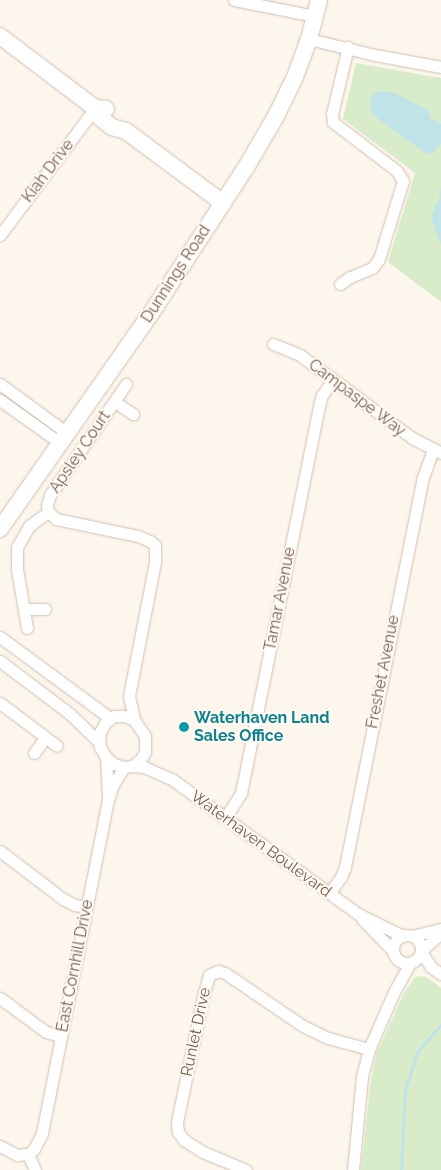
<!DOCTYPE html>
<html>
<head>
<meta charset="utf-8">
<style>
  body { margin:0 }
  #map { position:relative; width:441px; height:1170px; overflow:hidden; background:#fdf6ec; font-family:Raleway,sans-serif }
  div>[style] { position:absolute }
  .green>* { inset:0; background:#d8ecc9 }
  .water>* { inset:0; background:#bfe3e8 }
  .stream>* { height:3px; margin:-1.5px; padding:0 1.5px; transform-origin:1.5px; border-radius:1.5px; background:#bfe3e8 }
  .roads { filter:drop-shadow(0 0 1px #d1beb0) drop-shadow(0 0 1px #d1beb0) }
  .street>* { height:11px; margin:-5.5px; padding:0 5.5px; transform-origin:5.5px; border-radius:5.5px; background:#fff }
  .street>.ring { margin:-5.5px; padding:0; box-sizing:content-box; background:none; border:11px solid #fff; border-radius:50% }
  .secondary>* { height:16px; margin:-8px; padding:0 8px; transform-origin:8px; border-radius:8px; background:#fff }
  .dots>* { width:14px; height:14px; translate:-50% -50%; box-sizing:border-box; border:2px solid #fffaf3; border-radius:50% }
  span { translate:-50% -50%; white-space:nowrap; text-align:center; line-height:1.15; -webkit-text-stroke:4px #fffaf3; paint-order:stroke }
  .street-label { font-size:16px; color:#7a5c4d }
  .culture-label { font-size:16px; color:#0d838f; font-weight:700 }
  .left { translate:0 -50%; text-align:left }
</style>
</head>
<body>
<div id="map">
  <div class="green">
    <i style="clip-path:polygon(356px 63px,441px 78px,441px 302px,388px 262px,415px 173px,343px 119px)"></i>
    <i style="clip-path:polygon(425px 976px,441px 988px,441px 1170px,361px 1170px,371px 1079px,377px 1052px,404px 993px,415px 977px)"></i>
  </div>
  <div class="water">
    <i style="clip-path:polygon(381px 91px,395px 93px,429px 111px,430px 118px,441px 124px,441px 144px,434px 152px,428px 154px,421px 150px,373px 115px,369px 101px,374px 93px)"></i>
    <i style="clip-path:polygon(441px 186px,441px 245px,431px 216px,439px 200px)"></i>
  </div>
  <div class="stream">
    <i style="left:401px;top:1170px;width:80px;rotate:-87.1deg"></i>
    <i style="left:405px;top:1090px;width:40px;rotate:-72deg"></i>
    <i style="left:417px;top:1052px;width:37px;rotate:-49deg"></i>
  </div>
  <div class="roads">
    <div class="street">
      <i style="left:234px;top:0;width:83px;rotate:11.2deg"></i>
      <i style="left:309px;top:39px;width:68px;rotate:13.6deg"></i>
      <i style="left:375px;top:55px;width:67px;rotate:10.3deg"></i>
      <i style="left:0;top:235px;width:159px;rotate:-53.2deg"></i>
      <i style="left:340px;top:284px;width:12px;rotate:-35deg"></i>
      <i style="left:350px;top:277px;width:24px;rotate:-22deg"></i>
      <i style="left:372px;top:268px;width:11px;rotate:-52deg"></i>
      <i style="left:379px;top:259px;width:82px;rotate:-72.9deg"></i>
      <i style="left:403px;top:181px;width:12px;rotate:-121deg"></i>
      <i style="left:397px;top:171px;width:81px;rotate:-142.6deg"></i>
      <i style="left:333px;top:122px;width:8px;rotate:-97deg"></i>
      <i style="left:332px;top:114px;width:69px;rotate:-76.6deg"></i>
      <i style="left:273px;top:344px;width:29px;rotate:22deg"></i>
      <i style="left:300px;top:355px;width:139px;rotate:36.5deg"></i>
      <i style="left:412px;top:438px;width:33px;rotate:27deg"></i>
      <i style="left:0;top:384px;width:83px;rotate:36.2deg"></i>
      <i style="left:126px;top:384px;width:135px;rotate:124.4deg"></i>
      <i style="left:50px;top:495px;width:10px;rotate:107deg"></i>
      <i style="left:47px;top:505px;width:7px;rotate:82deg"></i>
      <i style="left:48px;top:512px;width:11px;rotate:41deg"></i>
      <i style="left:56px;top:519px;width:84px;rotate:11.7deg"></i>
      <i style="left:138px;top:536px;width:13px;rotate:23deg"></i>
      <i style="left:150px;top:541px;width:6px;rotate:39deg"></i>
      <i style="left:155px;top:545px;width:17px;rotate:90deg"></i>
      <i style="left:155px;top:562px;width:136px;rotate:101deg"></i>
      <i style="left:129px;top:696px;width:25px;rotate:78deg"></i>
      <i style="left:0;top:400px;width:74px;rotate:35.6deg"></i>
      <i style="left:115px;top:402px;width:22px;rotate:34deg"></i>
      <i style="left:24px;top:609px;width:21px"></i>
      <i style="left:27px;top:628px;width:60px;rotate:-99.6deg"></i>
      <i style="left:17px;top:569px;width:22px;rotate:-90deg"></i>
      <i style="left:17px;top:547px;width:24px;rotate:-60deg"></i>
      <i style="left:29px;top:526px;width:24px;rotate:-36deg"></i>
      <i style="left:0;top:637px;width:137px;rotate:36.4deg"></i>
      <i style="left:0;top:661px;width:88px;rotate:37.1deg"></i>
      <i style="left:70px;top:714px;width:37px;rotate:44deg"></i>
      <i style="left:0;top:703px;width:71px;rotate:37deg"></i>
      <i style="left:114px;top:716px;width:10px"></i>
      <i style="left:124px;top:716px;width:11px;rotate:22deg"></i>
      <i style="left:134px;top:720px;width:19px;rotate:55deg"></i>
      <i style="left:145px;top:736px;width:16px;rotate:90deg"></i>
      <i style="left:145px;top:752px;width:9px;rotate:122deg"></i>
      <i style="left:140px;top:760px;width:10px;rotate:143deg"></i>
      <i style="left:132px;top:766px;width:8px;rotate:173deg"></i>
      <i style="left:124px;top:767px;width:10px;rotate:-163deg"></i>
      <i style="left:114px;top:764px;width:11px;rotate:-139deg"></i>
      <i style="left:106px;top:757px;width:12px;rotate:-121deg"></i>
      <i style="left:100px;top:747px;width:13px;rotate:-94deg"></i>
      <i style="left:99px;top:734px;width:13px;rotate:-61deg"></i>
      <i style="left:105px;top:723px;width:11px;rotate:-38deg"></i>
      <i style="left:34px;top:753px;width:19px;rotate:-54deg"></i>
      <i style="left:106px;top:757px;width:38px;rotate:87deg"></i>
      <i style="left:132px;top:766px;width:12px;rotate:5deg"></i>
      <i style="left:144px;top:767px;width:32px;rotate:24deg"></i>
      <i style="left:173px;top:780px;width:228px;rotate:35.9deg"></i>
      <i style="left:358px;top:914px;width:50px;rotate:26.1deg"></i>
      <i style="left:225px;top:818px;width:30px;rotate:-57deg"></i>
      <i style="left:241px;top:793px;width:396px;rotate:-78.6deg"></i>
      <i style="left:319px;top:405px;width:10px;rotate:-73deg"></i>
      <i style="left:322px;top:395px;width:19px;rotate:-54deg"></i>
      <i style="left:0;top:851px;width:79px;rotate:37.3deg"></i>
      <i style="left:63px;top:899px;width:13px;rotate:27deg"></i>
      <i style="left:75px;top:905px;width:11px;rotate:10deg"></i>
      <i style="left:329px;top:893px;width:20px;rotate:-53deg"></i>
      <i style="left:341px;top:877px;width:11px;rotate:-68deg"></i>
      <i style="left:345px;top:867px;width:395px;rotate:-78.7deg"></i>
      <i style="left:422px;top:480px;width:33px;rotate:-70deg"></i>
      <i style="left:362px;top:919px;width:45px;rotate:45.9deg"></i>
      <i class="ring" style="left:393px;top:935px;width:17px;height:17px"></i>
      <i style="left:412px;top:936px;width:30px;rotate:-14deg"></i>
      <i style="left:422px;top:950px;width:25px;rotate:-42deg"></i>
      <i style="left:421px;top:952px;width:18px;rotate:56deg"></i>
      <i style="left:431px;top:967px;width:12px;rotate:35deg"></i>
      <i style="left:0;top:998px;width:57px;rotate:36.5deg"></i>
      <i style="left:46px;top:1032px;width:16px;rotate:15deg"></i>
      <i style="left:0;top:1146px;width:19px;rotate:28deg"></i>
      <i style="left:17px;top:1155px;width:11px;rotate:-5deg"></i>
      <i style="left:28px;top:1154px;width:8px;rotate:-40deg"></i>
      <i style="left:34px;top:1149px;width:18px;rotate:-63deg"></i>
      <i style="left:42px;top:1133px;width:339px;rotate:-78.8deg"></i>
      <i style="left:108px;top:800px;width:16px;rotate:-72deg"></i>
      <i style="left:113px;top:785px;width:21px;rotate:-59deg"></i>
      <i style="left:28px;top:1154px;width:17px;rotate:66deg"></i>
      <i style="left:246px;top:1170px;width:47px;rotate:-157.3deg"></i>
      <i style="left:203px;top:1152px;width:22px;rotate:-148deg"></i>
      <i style="left:184px;top:1140px;width:10px;rotate:-127deg"></i>
      <i style="left:178px;top:1132px;width:10px;rotate:-96deg"></i>
      <i style="left:177px;top:1122px;width:129px;rotate:-78.3deg"></i>
      <i style="left:203px;top:996px;width:22px;rotate:-74deg"></i>
      <i style="left:209px;top:975px;width:10px;rotate:-24deg"></i>
      <i style="left:218px;top:971px;width:7px;rotate:16deg"></i>
      <i style="left:225px;top:973px;width:94px;rotate:34.2deg"></i>
      <i style="left:303px;top:1026px;width:28px;rotate:26deg"></i>
      <i style="left:328px;top:1038px;width:42px;rotate:15deg"></i>
      <i style="left:353px;top:1170px;width:94px;rotate:-84.5deg"></i>
      <i style="left:362px;top:1076px;width:28px;rotate:-75deg"></i>
      <i style="left:369px;top:1049px;width:62px;rotate:-66.3deg"></i>
      <i style="left:394px;top:992px;width:33px;rotate:-61deg"></i>
    </div>
    <div class="secondary">
      <i style="left:0;top:36px;width:119px;rotate:37.2deg"></i>
      <i style="left:95px;top:108px;width:11px;rotate:5deg"></i>
      <i style="left:95px;top:108px;width:7px;rotate:74deg"></i>
      <i style="left:97px;top:115px;width:19px;rotate:39deg"></i>
      <i style="left:112px;top:127px;width:15px;rotate:16deg"></i>
      <i style="left:126px;top:131px;width:121px;rotate:36.6deg"></i>
      <i style="left:0;top:529px;width:261px;rotate:-55deg"></i>
      <i style="left:150px;top:315px;width:180px;rotate:-57deg"></i>
      <i style="left:248px;top:164px;width:56px;rotate:-59.7deg"></i>
      <i style="left:276px;top:116px;width:43px;rotate:-64deg"></i>
      <i style="left:295px;top:77px;width:40px;rotate:-69.8deg"></i>
      <i style="left:309px;top:39px;width:40px;rotate:-75.6deg"></i>
    </div>
  </div>
  <div class="dots">
    <i style="left:184px;top:727px;background:#0f9aa8"></i>
  </div>
  <div class="street-label">
    <span style="left:48px;top:171px;rotate:-53deg">Kiah Drive</span>
    <span style="left:176px;top:274px;rotate:-57deg">Dunnings Road</span>
    <span style="left:357px;top:398px;rotate:37deg">Campaspe Way</span>
    <span style="left:80px;top:452px;rotate:-56deg">Apsley Court</span>
    <span style="left:280px;top:599px;rotate:-79deg">Tamar Avenue</span>
    <span style="left:383px;top:672px;rotate:-79deg">Freshet Avenue</span>
    <span style="left:261px;top:844px;rotate:36deg">Waterhaven Boulevard</span>
    <span style="left:75px;top:966px;rotate:-79deg">East Cornhill Drive</span>
    <span style="left:196px;top:1032px;rotate:-78deg">Runlet Drive</span>
  </div>
  <div class="culture-label">
    <span class="left" style="left:194px;top:727px">Waterhaven Land<br>Sales Office</span>
  </div>
</div>
</body>
</html>
